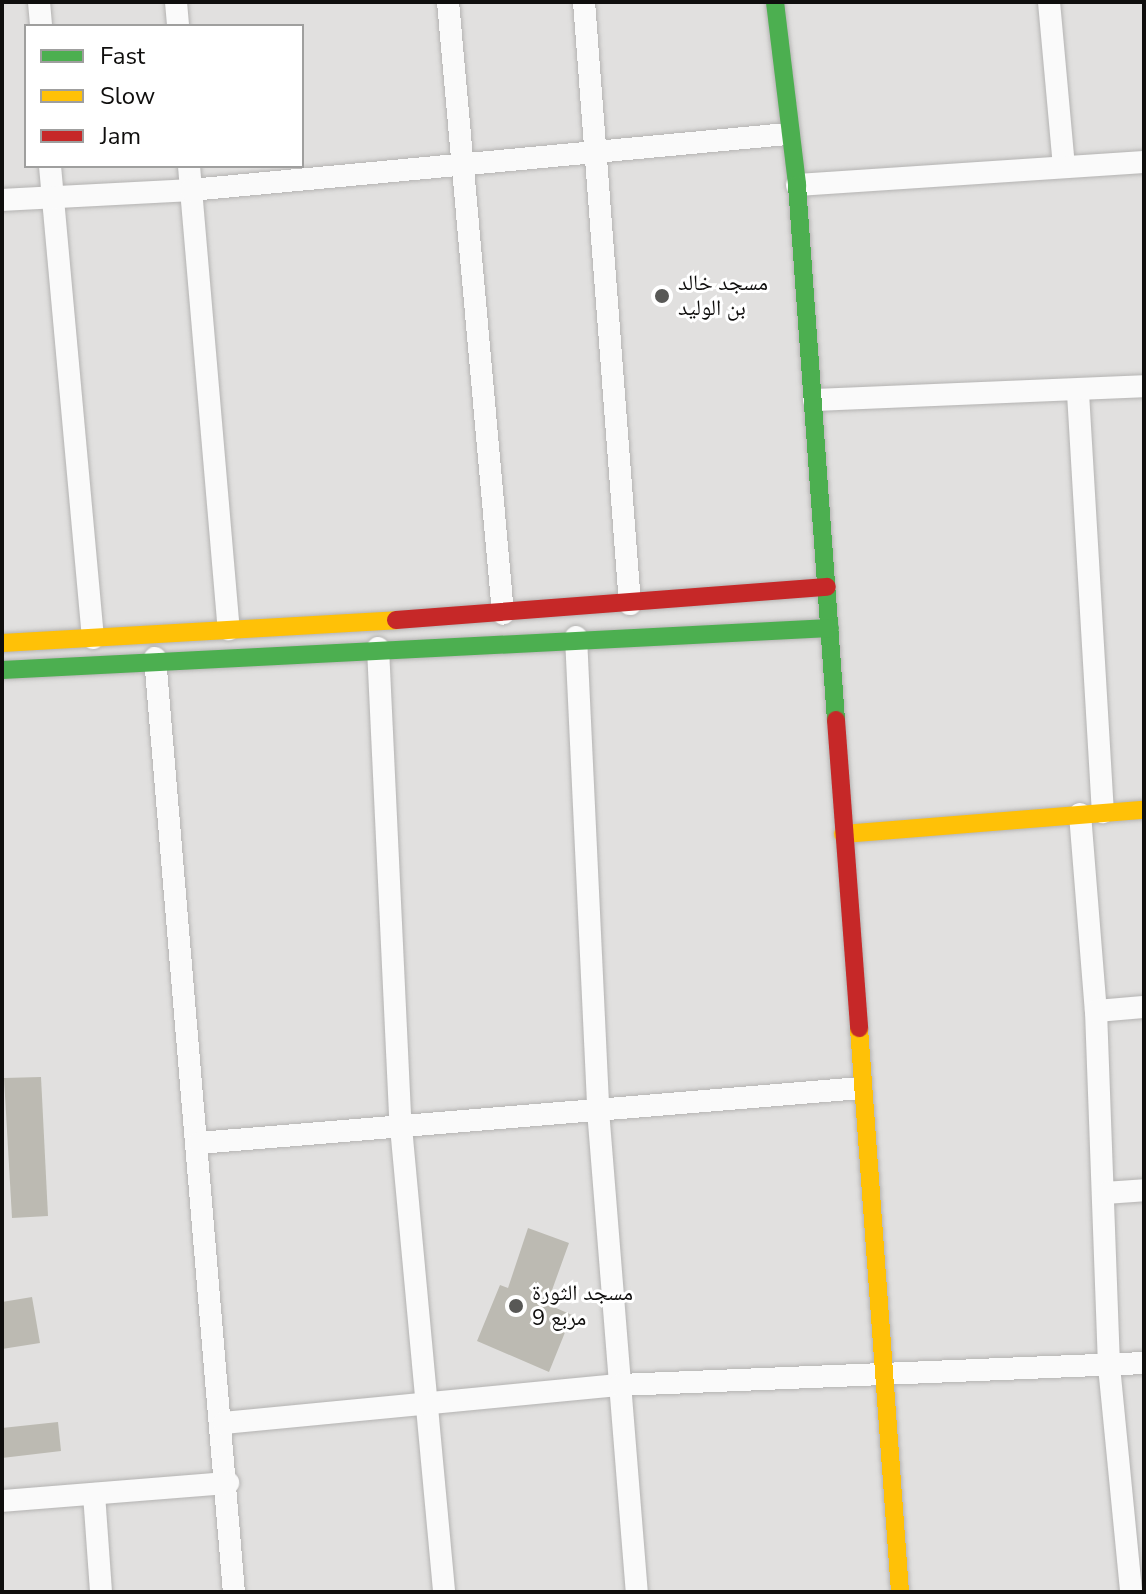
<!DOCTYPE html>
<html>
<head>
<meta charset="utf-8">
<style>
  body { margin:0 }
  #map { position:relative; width:1146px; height:1594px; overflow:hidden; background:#e1e0df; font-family:"Nunito Sans","Noto Naskh Arabic",sans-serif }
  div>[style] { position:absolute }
  .building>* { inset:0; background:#bcbab2 }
  .roads { filter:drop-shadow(0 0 2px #b4b3b2) drop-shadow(0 0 2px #b4b3b2) }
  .street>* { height:22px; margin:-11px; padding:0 11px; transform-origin:11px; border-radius:11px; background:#fafafa }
  .fast>* { height:18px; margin:-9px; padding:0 9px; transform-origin:9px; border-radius:9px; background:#4caf50 }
  .slow>* { height:18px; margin:-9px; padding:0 9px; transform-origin:9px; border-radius:9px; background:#ffc107 }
  .jam>* { height:18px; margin:-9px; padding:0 9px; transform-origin:9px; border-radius:9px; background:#c62828 }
  .dots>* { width:22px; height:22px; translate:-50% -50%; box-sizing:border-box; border:4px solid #fff; border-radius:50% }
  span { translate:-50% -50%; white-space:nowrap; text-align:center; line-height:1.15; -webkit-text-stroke:6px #fff; paint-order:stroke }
  .poi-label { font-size:22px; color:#0f0e0d }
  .left { translate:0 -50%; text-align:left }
  .frame { position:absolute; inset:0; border:4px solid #0f0e0d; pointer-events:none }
  .legend { position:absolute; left:24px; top:24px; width:280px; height:144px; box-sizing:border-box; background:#fff; border:2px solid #9f9f9e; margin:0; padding:10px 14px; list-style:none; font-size:24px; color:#0f0e0d }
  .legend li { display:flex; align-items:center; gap:16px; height:40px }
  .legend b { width:40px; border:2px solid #9f9f9e }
</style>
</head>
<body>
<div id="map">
  <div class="building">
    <i style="clip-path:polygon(41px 1077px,48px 1216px,12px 1218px,4px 1078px)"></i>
    <i style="clip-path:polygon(528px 1228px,569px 1243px,547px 1304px,572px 1315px,549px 1372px,477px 1341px,500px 1285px,508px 1288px)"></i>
    <i style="clip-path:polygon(32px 1297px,40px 1343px,2px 1349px,2px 1302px)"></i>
    <i style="clip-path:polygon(58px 1422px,61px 1451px,2px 1458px,2px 1428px)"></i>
  </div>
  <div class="roads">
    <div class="street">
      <i style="left:39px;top:2px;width:24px;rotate:85deg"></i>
      <i style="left:176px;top:2px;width:24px;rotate:85deg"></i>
      <i style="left:448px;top:2px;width:614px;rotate:84.86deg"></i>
      <i style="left:584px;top:2px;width:604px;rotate:85.63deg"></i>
      <i style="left:1049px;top:2px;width:165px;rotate:84.8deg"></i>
      <i style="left:50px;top:166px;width:474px;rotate:84.8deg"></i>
      <i style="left:189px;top:166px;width:465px;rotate:85.1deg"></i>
      <i style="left:797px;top:185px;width:348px;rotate:-3.8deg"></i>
      <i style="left:2px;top:200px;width:189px;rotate:-3deg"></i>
      <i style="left:191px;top:190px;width:599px;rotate:-5.37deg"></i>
      <i style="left:1078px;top:393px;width:420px;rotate:86.6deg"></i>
      <i style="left:814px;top:400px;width:330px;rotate:-2.4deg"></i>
      <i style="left:576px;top:637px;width:474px;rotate:87.3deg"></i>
      <i style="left:598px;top:1110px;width:484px;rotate:85.4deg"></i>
      <i style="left:378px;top:648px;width:480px;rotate:87.3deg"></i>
      <i style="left:401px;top:1127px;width:467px;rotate:84.7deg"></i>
      <i style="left:155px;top:658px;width:937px;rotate:85.17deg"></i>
      <i style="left:1080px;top:814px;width:198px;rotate:85.4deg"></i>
      <i style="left:1096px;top:1011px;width:355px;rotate:87.9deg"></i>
      <i style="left:1109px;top:1366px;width:227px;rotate:84.4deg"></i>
      <i style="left:1096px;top:1011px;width:48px;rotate:-4.8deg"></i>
      <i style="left:199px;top:1143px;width:664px;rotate:-4.75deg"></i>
      <i style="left:1105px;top:1193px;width:39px;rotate:-4deg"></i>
      <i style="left:224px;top:1423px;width:398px;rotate:-5.5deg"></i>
      <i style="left:620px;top:1385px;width:524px;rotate:-2.4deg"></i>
      <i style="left:94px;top:1494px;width:98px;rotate:85.9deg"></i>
      <i style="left:2px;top:1501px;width:227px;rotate:-4.6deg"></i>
    </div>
    <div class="fast">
      <i style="left:775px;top:2px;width:184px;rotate:83.1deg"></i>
      <i style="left:797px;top:185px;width:536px;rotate:85.83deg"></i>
      <i style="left:2px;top:670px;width:829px;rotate:-2.9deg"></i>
    </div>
    <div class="slow">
      <i style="left:2px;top:643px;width:395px;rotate:-3.3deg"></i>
      <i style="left:843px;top:834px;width:302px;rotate:-4.6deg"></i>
      <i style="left:859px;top:1028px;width:565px;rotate:85.84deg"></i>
    </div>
    <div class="jam">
      <i style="left:396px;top:620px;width:432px;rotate:-4.4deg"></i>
      <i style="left:836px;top:720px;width:309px;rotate:85.7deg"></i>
    </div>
  </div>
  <div class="dots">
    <i style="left:662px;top:296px;background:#585856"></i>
    <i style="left:516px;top:1306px;background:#585856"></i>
  </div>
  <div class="poi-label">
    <span class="left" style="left:678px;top:296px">مسجد خالد<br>بن الوليد</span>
    <span class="left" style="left:532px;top:1306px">مسجد الثورة<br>مربع 9</span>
  </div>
  <div class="frame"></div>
  <ul class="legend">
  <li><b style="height:10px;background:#4caf50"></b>Fast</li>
  <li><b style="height:10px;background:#ffc107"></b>Slow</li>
  <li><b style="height:10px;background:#c62828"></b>Jam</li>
  </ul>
</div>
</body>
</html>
